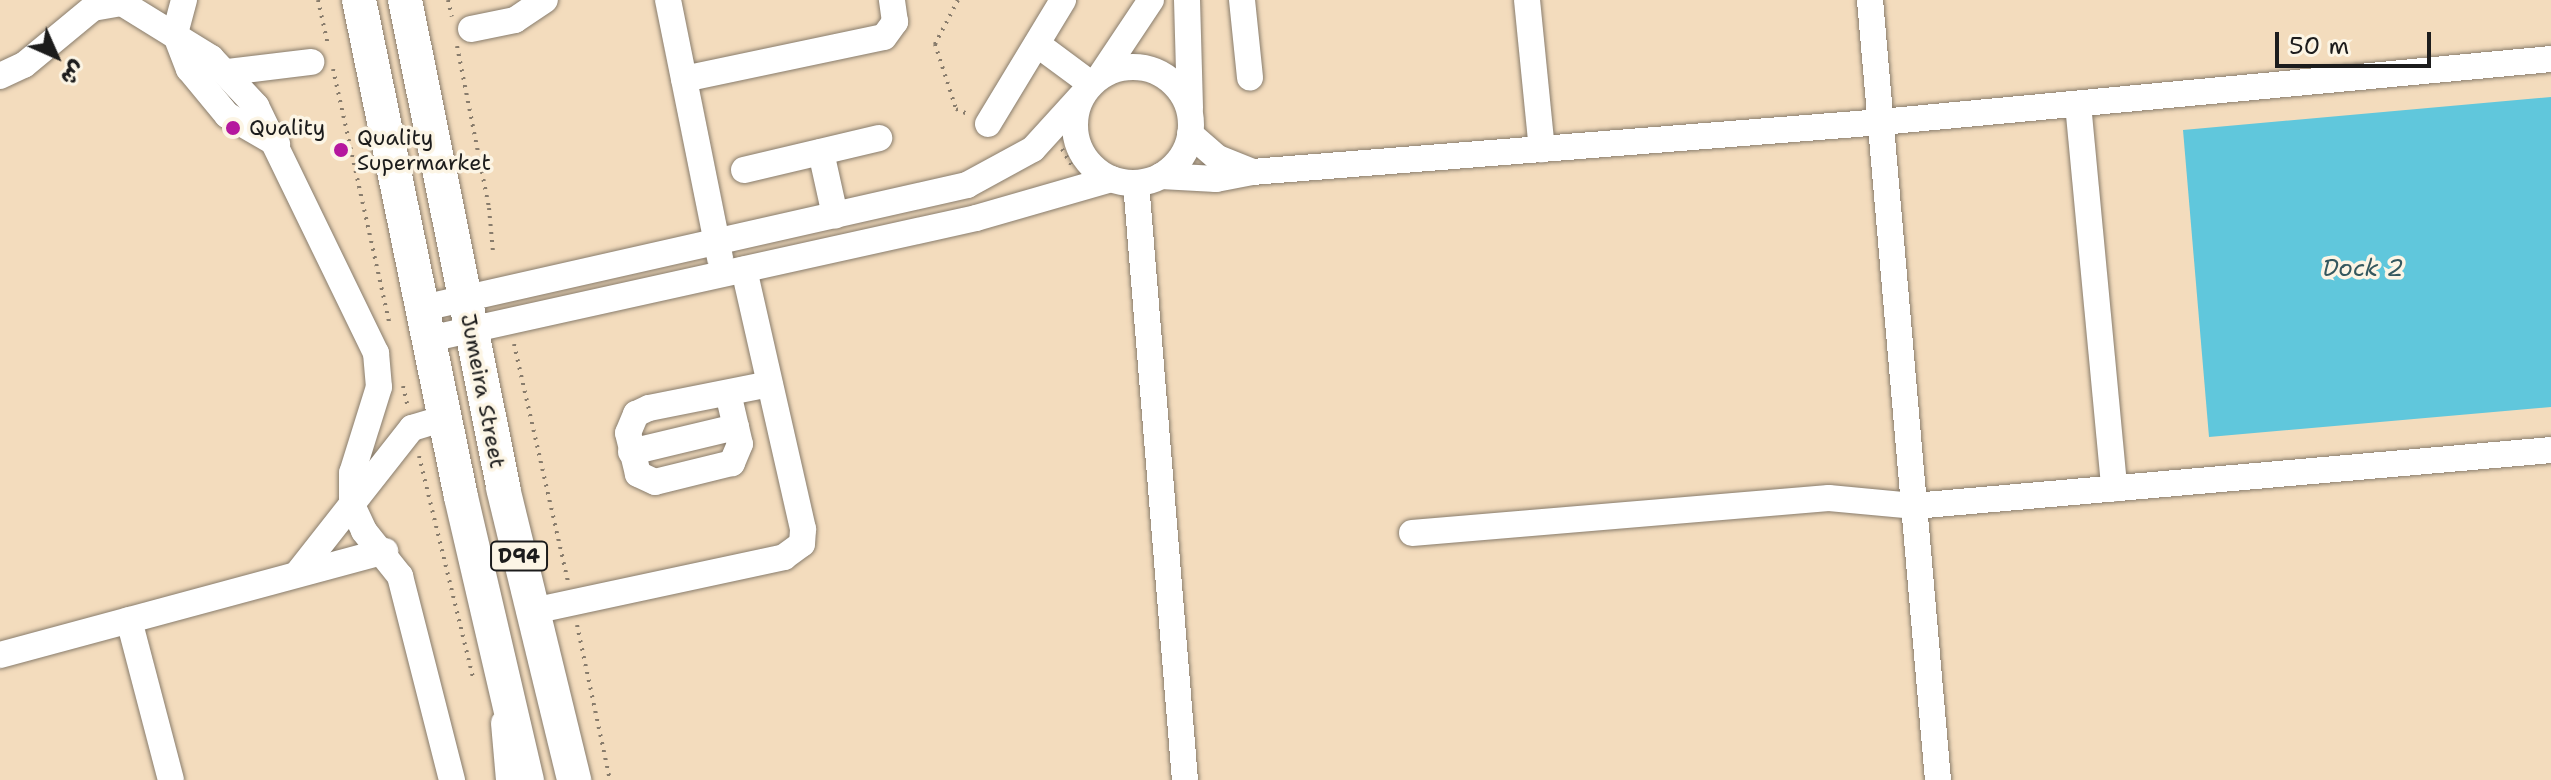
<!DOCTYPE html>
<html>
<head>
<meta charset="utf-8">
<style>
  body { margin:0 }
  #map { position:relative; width:2551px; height:780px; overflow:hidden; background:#f3dcbd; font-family:"Shantell Sans","Playpen Sans Arabic",sans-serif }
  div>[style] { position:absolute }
  .water>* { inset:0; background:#60c7dc }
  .path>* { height:4px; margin-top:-2px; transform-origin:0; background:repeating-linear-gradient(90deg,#887c6c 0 2px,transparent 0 8px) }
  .roads { filter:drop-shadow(0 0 2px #887c6c) drop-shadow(0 0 2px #887c6c) }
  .minor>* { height:26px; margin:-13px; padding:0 13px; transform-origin:13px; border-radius:13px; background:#fff }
  .minor>.ring { margin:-13px; padding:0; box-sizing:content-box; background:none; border:26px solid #fff; border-radius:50% }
  .major>* { height:34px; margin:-17px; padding:0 17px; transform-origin:17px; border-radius:17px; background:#fff }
  .dots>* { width:22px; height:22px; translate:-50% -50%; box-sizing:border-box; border:4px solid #fcf5e5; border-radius:50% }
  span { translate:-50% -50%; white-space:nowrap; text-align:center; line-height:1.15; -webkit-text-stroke:7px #fcf5e5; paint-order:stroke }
  .shield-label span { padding:2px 6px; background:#fcf5e5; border:2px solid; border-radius:6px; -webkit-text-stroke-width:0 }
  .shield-label { font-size:20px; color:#1c1c1c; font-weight:700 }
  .poi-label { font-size:22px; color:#1c1c1c }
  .left { translate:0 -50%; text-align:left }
  .street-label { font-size:22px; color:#1c1c1c }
  .water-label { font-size:24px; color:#34585f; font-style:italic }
  .north { position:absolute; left:16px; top:16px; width:80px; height:80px; -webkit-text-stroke:6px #fcf5e5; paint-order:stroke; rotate:135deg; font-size:22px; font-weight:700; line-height:32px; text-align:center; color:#1c1c1c }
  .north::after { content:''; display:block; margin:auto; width:28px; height:36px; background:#1c1c1c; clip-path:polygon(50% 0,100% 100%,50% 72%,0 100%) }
  .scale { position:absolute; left:2275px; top:32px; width:156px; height:36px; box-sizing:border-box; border:4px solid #1c1c1c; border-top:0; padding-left:10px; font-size:24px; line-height:28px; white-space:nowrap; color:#1c1c1c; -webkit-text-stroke:6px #fcf5e5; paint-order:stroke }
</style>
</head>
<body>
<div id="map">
  <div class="water">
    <i style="clip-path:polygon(2551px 97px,2551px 407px,2209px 437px,2183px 130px)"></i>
  </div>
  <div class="path">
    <i style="left:318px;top:0;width:46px;rotate:77.5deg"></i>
    <i style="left:448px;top:0;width:17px;rotate:77deg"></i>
    <i style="left:958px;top:0;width:50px;rotate:117.6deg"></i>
    <i style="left:935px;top:44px;width:68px;rotate:72.1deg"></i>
    <i style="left:956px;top:109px;width:13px;rotate:23deg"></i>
    <i style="left:457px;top:46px;width:165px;rotate:78.8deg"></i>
    <i style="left:489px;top:208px;width:44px;rotate:84.8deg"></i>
    <i style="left:333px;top:69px;width:263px;rotate:77.5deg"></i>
    <i style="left:1062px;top:149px;width:20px;rotate:60deg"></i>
    <i style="left:514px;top:344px;width:243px;rotate:77.2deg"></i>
    <i style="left:403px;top:386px;width:23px;rotate:77deg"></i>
    <i style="left:419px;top:456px;width:228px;rotate:76.3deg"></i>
    <i style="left:577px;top:625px;width:158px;rotate:78deg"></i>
  </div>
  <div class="roads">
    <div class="minor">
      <i style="left:184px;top:0;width:34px;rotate:105deg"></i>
      <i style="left:175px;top:33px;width:39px;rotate:69deg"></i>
      <i style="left:189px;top:69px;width:60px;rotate:50.4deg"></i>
      <i style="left:227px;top:115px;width:58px;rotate:30.1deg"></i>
      <i style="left:668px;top:0;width:264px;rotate:78.6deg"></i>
      <i style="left:1187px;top:0;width:108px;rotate:88.4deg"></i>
      <i style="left:1242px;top:0;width:78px;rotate:84.1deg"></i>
      <i style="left:1527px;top:0;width:150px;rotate:84.3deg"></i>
      <i style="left:1870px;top:0;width:783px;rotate:85.02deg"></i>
      <i style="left:471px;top:29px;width:45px;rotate:-11.6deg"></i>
      <i style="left:515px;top:20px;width:36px;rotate:-34deg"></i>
      <i style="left:1037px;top:44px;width:67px;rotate:36.5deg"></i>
      <i class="ring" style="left:1075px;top:67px;width:90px;height:90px"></i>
      <i style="left:228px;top:72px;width:84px;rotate:-6.9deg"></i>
      <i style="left:1101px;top:75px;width:90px;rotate:-56.3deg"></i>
      <i style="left:0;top:76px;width:26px;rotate:-25deg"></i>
      <i style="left:24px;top:65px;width:89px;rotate:-39.6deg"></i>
      <i style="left:93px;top:8px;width:29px;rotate:-10deg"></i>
      <i style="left:122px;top:3px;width:105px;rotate:31.7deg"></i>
      <i style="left:211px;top:58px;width:66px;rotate:46.8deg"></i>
      <i style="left:256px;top:106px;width:275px;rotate:64.1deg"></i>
      <i style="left:376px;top:353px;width:34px;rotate:85deg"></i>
      <i style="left:379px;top:387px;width:90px;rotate:107.4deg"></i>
      <i style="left:352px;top:473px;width:32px;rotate:90deg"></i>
      <i style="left:352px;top:505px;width:29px;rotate:65deg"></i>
      <i style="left:364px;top:531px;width:58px;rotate:51.3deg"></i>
      <i style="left:400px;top:576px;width:211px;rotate:75.7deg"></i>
      <i style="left:684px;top:79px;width:204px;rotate:-11.9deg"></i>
      <i style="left:884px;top:37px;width:19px;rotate:-54deg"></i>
      <i style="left:895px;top:22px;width:22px;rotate:-98deg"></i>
      <i style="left:2078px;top:104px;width:386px;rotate:84.6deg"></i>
      <i style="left:988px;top:124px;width:145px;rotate:-58.8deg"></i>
      <i style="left:1190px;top:134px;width:37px;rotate:41deg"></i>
      <i style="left:1218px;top:158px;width:37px;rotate:22deg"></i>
      <i style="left:821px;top:152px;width:65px;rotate:77.5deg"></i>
      <i style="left:744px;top:170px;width:139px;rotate:-13.3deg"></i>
      <i style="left:1161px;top:176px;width:55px;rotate:3.1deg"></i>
      <i style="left:1216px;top:179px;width:37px;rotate:-11deg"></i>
      <i style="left:1252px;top:172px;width:631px;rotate:-4.54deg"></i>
      <i style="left:1881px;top:122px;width:673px;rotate:-5.37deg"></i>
      <i style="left:1136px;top:183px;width:599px;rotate:85.31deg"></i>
      <i style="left:423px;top:308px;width:558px;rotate:-12.74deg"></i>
      <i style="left:967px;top:185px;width:75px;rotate:-28.6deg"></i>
      <i style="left:1033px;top:149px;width:74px;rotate:-47.7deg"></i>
      <i style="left:429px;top:339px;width:560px;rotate:-12.47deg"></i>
      <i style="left:976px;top:218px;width:141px;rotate:-16.1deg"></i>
      <i style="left:728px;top:393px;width:52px;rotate:76.8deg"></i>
      <i style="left:740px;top:444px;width:21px;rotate:113deg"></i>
      <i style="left:732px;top:463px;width:79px;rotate:166.1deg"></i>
      <i style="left:655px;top:482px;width:19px;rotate:-155deg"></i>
      <i style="left:638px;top:474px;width:42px;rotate:-103.7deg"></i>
      <i style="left:628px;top:433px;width:21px;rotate:-67deg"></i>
      <i style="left:636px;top:414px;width:14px;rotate:-25deg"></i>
      <i style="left:649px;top:408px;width:123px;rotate:-11.2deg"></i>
      <i style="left:631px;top:452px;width:108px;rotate:-13.4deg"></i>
      <i style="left:1412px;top:533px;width:418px;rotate:-4.8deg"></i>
      <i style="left:1829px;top:498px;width:85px;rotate:5.4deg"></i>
      <i style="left:1914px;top:506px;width:639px;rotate:-5.02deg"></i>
      <i style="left:297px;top:574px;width:186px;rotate:-51.8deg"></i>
      <i style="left:412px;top:428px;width:34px;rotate:-17deg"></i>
      <i style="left:533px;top:611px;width:257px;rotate:-12.1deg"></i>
      <i style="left:784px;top:557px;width:22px;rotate:-36deg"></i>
      <i style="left:802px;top:544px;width:15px;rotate:-86deg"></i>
      <i style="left:803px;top:529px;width:266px;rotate:-102.8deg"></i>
      <i style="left:129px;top:620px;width:165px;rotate:75.3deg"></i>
      <i style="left:0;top:655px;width:399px;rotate:-15.1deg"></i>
      <i style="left:504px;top:723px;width:57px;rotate:85deg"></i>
    </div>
    <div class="major">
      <i style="left:359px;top:0;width:507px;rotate:78.4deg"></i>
      <i style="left:461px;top:497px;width:291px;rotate:76.9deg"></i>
      <i style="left:405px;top:0;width:498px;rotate:78.6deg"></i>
      <i style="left:503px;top:488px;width:301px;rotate:76.3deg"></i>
    </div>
  </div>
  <div class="dots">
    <i style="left:233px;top:128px;background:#b5179e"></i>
    <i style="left:341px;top:150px;background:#b5179e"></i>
  </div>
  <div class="shield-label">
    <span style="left:519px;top:556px">D94</span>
  </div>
  <div class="poi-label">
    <span class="left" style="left:249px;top:128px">Quality</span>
    <span class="left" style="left:357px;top:150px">Quality<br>Supermarket</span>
  </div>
  <div class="street-label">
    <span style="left:483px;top:391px;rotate:79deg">Jumeira Street</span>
  </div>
  <div class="water-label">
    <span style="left:2363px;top:269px">Dock 2</span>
  </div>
  <div class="north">ش</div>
  <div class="scale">50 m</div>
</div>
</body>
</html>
